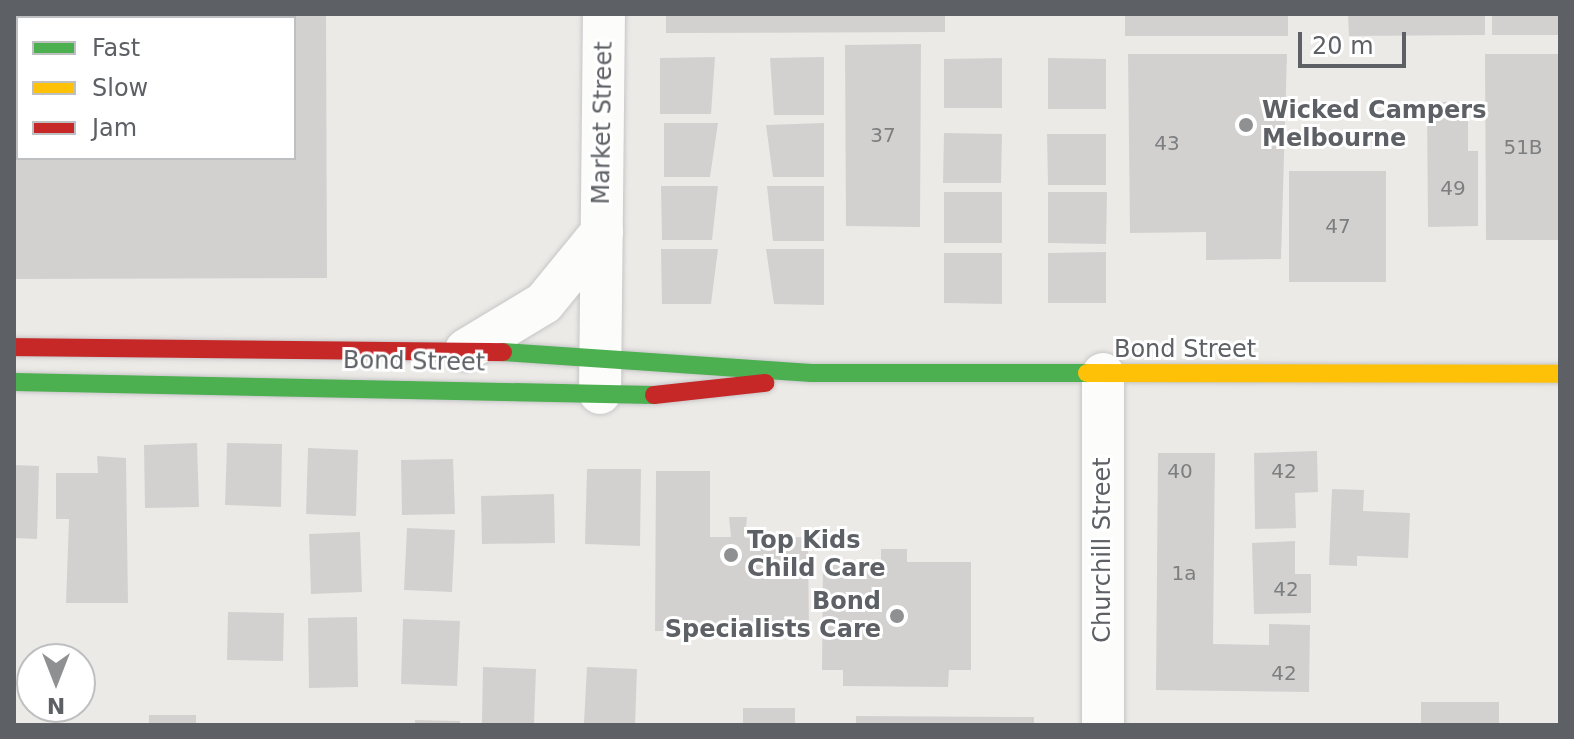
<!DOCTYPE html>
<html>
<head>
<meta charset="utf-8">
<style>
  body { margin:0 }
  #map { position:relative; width:1574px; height:739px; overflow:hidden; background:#eceae7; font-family:"DejaVu Sans",sans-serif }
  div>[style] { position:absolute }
  .building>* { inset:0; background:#d3d1d0 }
  .roads { filter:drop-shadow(0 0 2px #c6c6c7) drop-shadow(0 0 2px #c6c6c7) }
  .street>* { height:42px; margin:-21px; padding:0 21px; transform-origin:21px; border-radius:21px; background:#fcfcfb }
  .fast>* { height:18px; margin:-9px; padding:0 9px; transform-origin:9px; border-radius:9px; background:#4caf50 }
  .slow>* { height:18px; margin:-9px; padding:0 9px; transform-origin:9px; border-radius:9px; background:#ffc107 }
  .jam>* { height:18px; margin:-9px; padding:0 9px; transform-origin:9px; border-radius:9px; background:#c62828 }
  .dots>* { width:22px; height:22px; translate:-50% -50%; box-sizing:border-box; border:4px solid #fff; border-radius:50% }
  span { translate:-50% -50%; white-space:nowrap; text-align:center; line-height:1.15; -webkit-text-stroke:6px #fff; paint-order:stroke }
  .number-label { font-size:20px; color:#7c7e80 }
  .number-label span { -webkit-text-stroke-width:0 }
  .poi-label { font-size:24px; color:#5d6064; font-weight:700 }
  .left { translate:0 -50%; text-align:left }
  .right { translate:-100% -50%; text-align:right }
  .street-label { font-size:24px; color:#5d6064 }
  .frame { position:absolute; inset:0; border:16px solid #5d6064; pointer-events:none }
  .legend { position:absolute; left:16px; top:16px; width:280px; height:144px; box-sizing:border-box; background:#fff; border:2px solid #bebfc1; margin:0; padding:10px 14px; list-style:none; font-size:24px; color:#5d6064 }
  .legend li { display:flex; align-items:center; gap:16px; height:40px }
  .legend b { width:40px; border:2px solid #bebfc1 }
  .north { position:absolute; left:16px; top:643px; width:80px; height:80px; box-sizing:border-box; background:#fff; border:2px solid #bebfc1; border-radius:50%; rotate:180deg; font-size:22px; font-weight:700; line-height:32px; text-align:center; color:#5d6064 }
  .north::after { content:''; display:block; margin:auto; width:28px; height:36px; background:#8f9092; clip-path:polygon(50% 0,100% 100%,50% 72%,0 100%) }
  .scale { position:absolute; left:1298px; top:32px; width:108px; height:36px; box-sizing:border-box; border:4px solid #5d6064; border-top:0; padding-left:10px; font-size:24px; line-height:28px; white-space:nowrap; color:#5d6064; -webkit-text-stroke:6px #fff; paint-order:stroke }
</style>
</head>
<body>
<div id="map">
  <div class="building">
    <i style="clip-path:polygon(evenodd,14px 14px,326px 14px,327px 278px,14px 279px,14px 14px,18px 18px,294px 18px,294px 158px,18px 158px,18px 18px)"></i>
    <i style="clip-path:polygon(666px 14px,945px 14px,945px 32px,666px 33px)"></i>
    <i style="clip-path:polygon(1125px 14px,1288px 14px,1288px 36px,1125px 36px)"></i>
    <i style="clip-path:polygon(1348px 14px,1485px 14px,1485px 35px,1349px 36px)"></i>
    <i style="clip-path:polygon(1492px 14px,1560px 14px,1560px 35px,1492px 35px)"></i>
    <i style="clip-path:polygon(921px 44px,920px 227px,846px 226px,845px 45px)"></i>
    <i style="clip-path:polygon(1128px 54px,1287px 54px,1281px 259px,1206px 260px,1206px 232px,1130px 233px)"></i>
    <i style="clip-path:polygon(1485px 54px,1560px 54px,1560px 240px,1486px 240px)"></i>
    <i style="clip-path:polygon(715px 57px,711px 114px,660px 114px,660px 58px)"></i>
    <i style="clip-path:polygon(824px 57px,824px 115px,774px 115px,770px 58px)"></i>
    <i style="clip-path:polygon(1002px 58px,1002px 108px,944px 108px,944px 59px)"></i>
    <i style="clip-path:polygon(1048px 58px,1106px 59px,1106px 109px,1048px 109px)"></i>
    <i style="clip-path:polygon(1427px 102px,1468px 102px,1468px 151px,1478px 151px,1478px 226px,1428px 227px)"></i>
    <i style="clip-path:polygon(664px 123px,718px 123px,710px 177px,664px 177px)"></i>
    <i style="clip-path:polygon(824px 123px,824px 177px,773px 177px,766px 125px)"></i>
    <i style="clip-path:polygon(944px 133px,1002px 134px,1001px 183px,943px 183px)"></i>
    <i style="clip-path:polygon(1047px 134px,1106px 134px,1106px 185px,1048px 185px)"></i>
    <i style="clip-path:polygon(1289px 171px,1386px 171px,1386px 282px,1289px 282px)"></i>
    <i style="clip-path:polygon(661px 186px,718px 186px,712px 240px,662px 240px)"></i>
    <i style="clip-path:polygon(767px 186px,824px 186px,824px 241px,773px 241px)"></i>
    <i style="clip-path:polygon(944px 192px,1002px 192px,1002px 243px,944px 243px)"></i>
    <i style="clip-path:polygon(1048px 192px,1107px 192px,1106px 244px,1048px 243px)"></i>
    <i style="clip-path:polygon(661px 249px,718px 249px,711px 304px,662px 304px)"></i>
    <i style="clip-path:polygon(766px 249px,824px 249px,824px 305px,774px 304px)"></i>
    <i style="clip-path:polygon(1106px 252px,1106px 303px,1048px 303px,1048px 253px)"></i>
    <i style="clip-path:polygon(944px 253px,1002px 253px,1002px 304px,944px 303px)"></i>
    <i style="clip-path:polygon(197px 443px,199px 507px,145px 508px,144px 445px)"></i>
    <i style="clip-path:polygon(227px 443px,282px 444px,281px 507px,225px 505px)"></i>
    <i style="clip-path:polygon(308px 448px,358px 450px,356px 516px,306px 514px)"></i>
    <i style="clip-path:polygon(1317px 451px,1318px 492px,1295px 493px,1296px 528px,1255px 529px,1254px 453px)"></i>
    <i style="clip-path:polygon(1158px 453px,1215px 453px,1213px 644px,1269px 645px,1269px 624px,1310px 625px,1309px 692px,1156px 690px)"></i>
    <i style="clip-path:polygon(97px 456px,126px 458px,128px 603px,66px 603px,69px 519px,56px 519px,56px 473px,98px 473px)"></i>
    <i style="clip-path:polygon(453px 459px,455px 514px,402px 515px,401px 460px)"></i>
    <i style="clip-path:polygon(14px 465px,39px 466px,37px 539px,14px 538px)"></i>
    <i style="clip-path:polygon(587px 469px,641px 469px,640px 546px,585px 544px)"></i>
    <i style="clip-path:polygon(656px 471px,710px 471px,710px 537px,731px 537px,729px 517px,747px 517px,745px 538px,808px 537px,809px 631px,655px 631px)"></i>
    <i style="clip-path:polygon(1332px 489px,1364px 490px,1363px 511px,1410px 513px,1408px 558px,1357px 556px,1357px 566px,1329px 565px)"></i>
    <i style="clip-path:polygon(554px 494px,555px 543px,482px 544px,481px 496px)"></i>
    <i style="clip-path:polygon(407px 528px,455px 530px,452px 592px,404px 590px)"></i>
    <i style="clip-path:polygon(360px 532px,362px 592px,311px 594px,309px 534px)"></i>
    <i style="clip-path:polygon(1295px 541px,1295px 574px,1311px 574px,1311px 613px,1254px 614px,1252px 543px)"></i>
    <i style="clip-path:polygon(881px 549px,907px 549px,907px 562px,971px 562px,971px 670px,949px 670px,948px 687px,843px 686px,843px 670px,822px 670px,823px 562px,881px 563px)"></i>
    <i style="clip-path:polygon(228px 612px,284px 613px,283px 661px,227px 660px)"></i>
    <i style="clip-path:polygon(357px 617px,358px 687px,309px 688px,308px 618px)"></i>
    <i style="clip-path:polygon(403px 619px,460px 621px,457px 686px,401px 684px)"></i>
    <i style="clip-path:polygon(483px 667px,536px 669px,534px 724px,482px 723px)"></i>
    <i style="clip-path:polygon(587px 667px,637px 669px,635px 725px,584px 723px)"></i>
    <i style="clip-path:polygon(1421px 702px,1499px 702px,1499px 725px,1421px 725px)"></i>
    <i style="clip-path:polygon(743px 708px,795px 708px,795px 725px,743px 725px)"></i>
    <i style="clip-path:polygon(149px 715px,196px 715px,196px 725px,149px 725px)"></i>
    <i style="clip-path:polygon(856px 716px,1034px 717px,1034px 725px,856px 725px)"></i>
    <i style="clip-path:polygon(415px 720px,460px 721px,460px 725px,415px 725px)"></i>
  </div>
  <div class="roads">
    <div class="street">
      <i style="left:466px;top:350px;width:91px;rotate:-31.1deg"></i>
      <i style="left:544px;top:303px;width:92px;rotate:-50.8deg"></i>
      <i style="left:1103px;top:374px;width:351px;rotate:90deg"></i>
      <i style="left:600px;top:393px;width:379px;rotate:-89.4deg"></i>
    </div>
    <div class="fast">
      <i style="left:503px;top:352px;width:309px;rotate:3.9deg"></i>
      <i style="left:811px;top:373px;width:276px"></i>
      <i style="left:14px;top:382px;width:640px;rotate:1.16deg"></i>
    </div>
    <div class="slow">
      <i style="left:1087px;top:373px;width:473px;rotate:0.1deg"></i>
    </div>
    <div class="jam">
      <i style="left:14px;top:347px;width:489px;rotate:0.6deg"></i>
      <i style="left:654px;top:395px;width:112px;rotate:-6.2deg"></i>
    </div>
  </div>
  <div class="dots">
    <i style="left:1246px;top:125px;background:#8f9092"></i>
    <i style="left:731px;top:555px;background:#8f9092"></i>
    <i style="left:897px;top:616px;background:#8f9092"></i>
  </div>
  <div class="number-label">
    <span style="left:883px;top:135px">37</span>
    <span style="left:1167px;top:143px">43</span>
    <span style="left:1523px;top:147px">51B</span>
    <span style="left:1453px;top:188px">49</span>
    <span style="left:1338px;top:226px">47</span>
    <span style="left:1180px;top:471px">40</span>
    <span style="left:1284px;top:471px">42</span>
    <span style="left:1184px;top:573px">1a</span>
    <span style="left:1286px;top:589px">42</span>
    <span style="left:1284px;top:673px">42</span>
  </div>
  <div class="poi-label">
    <span class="left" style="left:1262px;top:125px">Wicked Campers<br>Melbourne</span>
    <span class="left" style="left:747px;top:555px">Top Kids<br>Child Care</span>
    <span class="right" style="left:881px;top:616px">Bond<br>Specialists Care</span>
  </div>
  <div class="street-label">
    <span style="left:603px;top:123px;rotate:-89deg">Market Street</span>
    <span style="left:1185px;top:350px">Bond Street</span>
    <span style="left:414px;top:362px;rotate:1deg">Bond Street</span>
    <span style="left:1103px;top:550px;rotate:-90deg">Churchill Street</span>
  </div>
  <div class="frame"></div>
  <ul class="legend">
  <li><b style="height:10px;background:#4caf50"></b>Fast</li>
  <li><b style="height:10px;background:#ffc107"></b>Slow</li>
  <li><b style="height:10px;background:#c62828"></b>Jam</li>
  </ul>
  <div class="north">N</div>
  <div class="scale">20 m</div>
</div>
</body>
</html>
